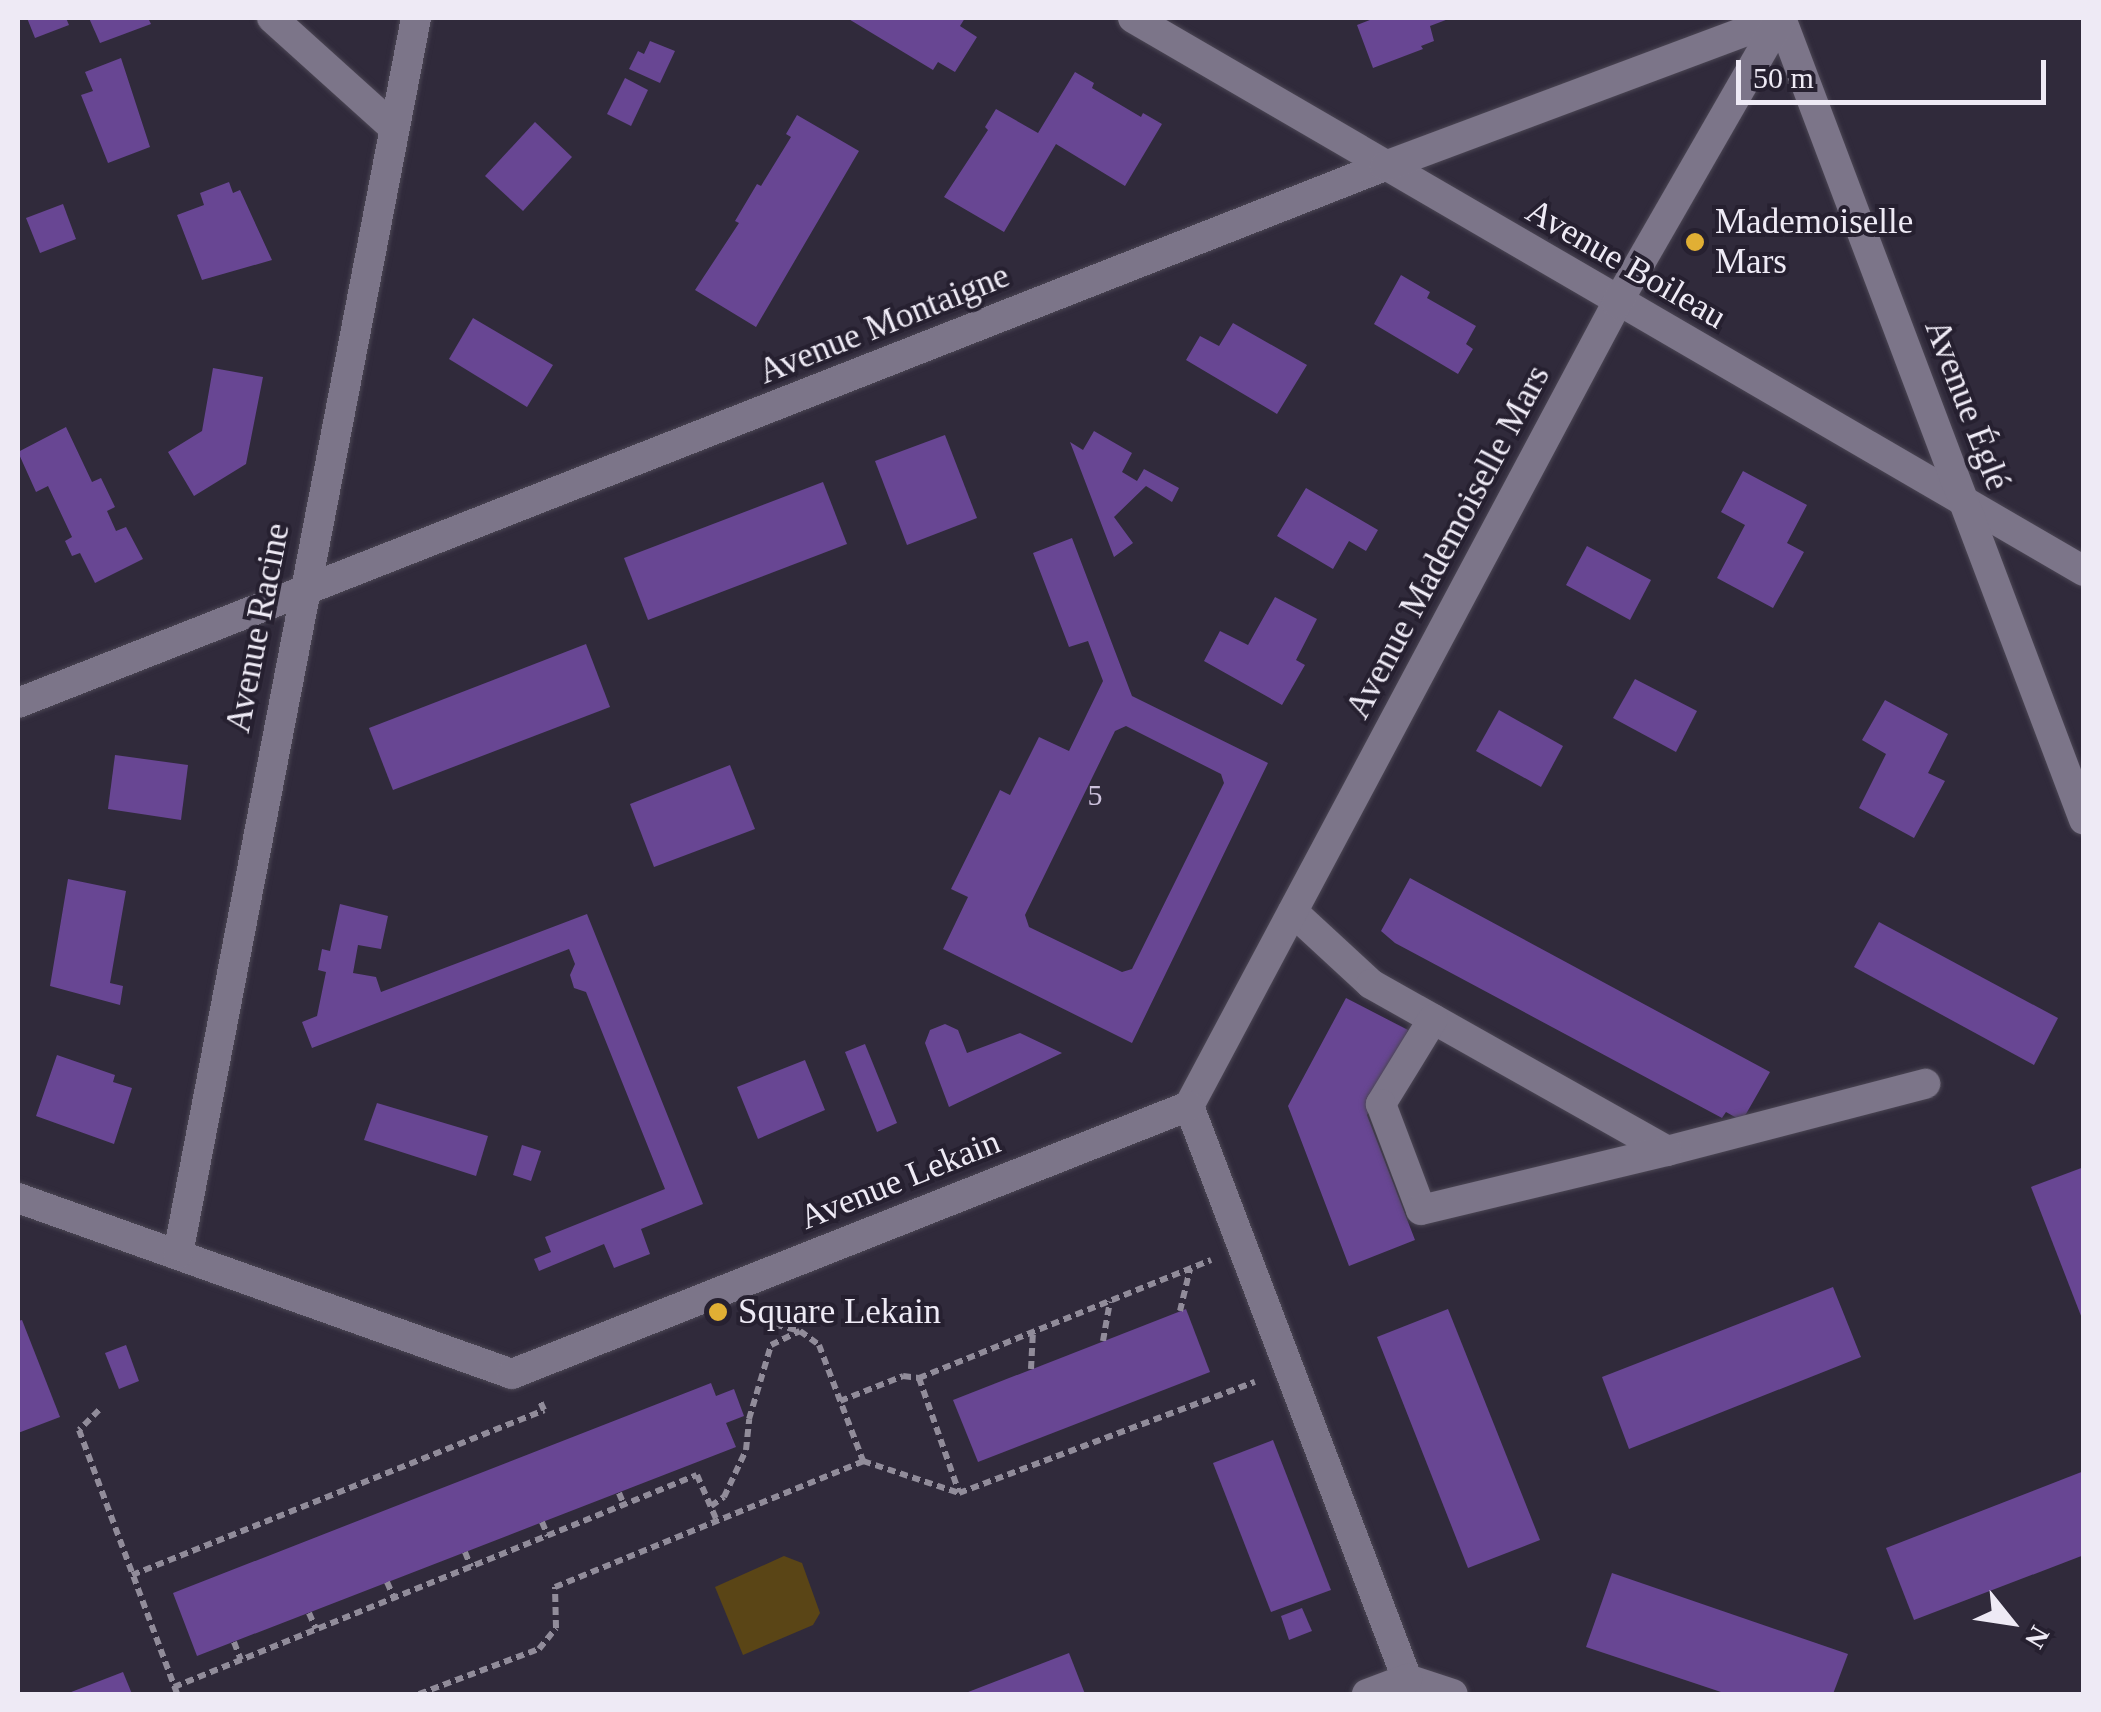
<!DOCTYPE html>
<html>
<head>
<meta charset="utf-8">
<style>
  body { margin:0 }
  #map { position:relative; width:2101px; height:1712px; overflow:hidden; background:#302a3b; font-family:Georgia,serif }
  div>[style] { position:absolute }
  .green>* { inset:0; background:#5a4516 }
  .building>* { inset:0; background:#684693 }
  .path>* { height:6px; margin-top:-3px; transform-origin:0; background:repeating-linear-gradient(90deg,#918c9a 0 8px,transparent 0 13px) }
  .roads { filter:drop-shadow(0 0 2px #4b4654) drop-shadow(0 0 2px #4b4654) }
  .minor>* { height:30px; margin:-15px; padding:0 15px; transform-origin:15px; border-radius:15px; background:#7c7589 }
  .dots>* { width:28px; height:28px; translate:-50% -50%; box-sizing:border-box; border:5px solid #262030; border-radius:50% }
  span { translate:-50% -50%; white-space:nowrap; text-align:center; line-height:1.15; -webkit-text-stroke:8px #262030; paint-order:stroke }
  .number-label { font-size:30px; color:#ccc1dc }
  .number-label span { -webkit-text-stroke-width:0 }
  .poi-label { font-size:35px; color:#eeeaf5 }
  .left { translate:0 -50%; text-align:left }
  .street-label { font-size:35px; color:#eeeaf5 }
  .frame { position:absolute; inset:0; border:20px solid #eeeaf5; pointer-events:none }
  .north { position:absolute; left:1961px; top:1572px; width:100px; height:100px; -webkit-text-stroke:8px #262030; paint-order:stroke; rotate:120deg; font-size:28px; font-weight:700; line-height:40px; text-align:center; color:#eeeaf5 }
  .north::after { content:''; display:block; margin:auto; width:35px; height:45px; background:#eeeaf5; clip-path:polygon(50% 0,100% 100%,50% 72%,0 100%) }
  .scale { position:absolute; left:1736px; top:60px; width:310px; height:45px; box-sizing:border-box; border:5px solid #eeeaf5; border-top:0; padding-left:12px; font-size:30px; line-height:35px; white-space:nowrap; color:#eeeaf5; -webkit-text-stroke:8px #262030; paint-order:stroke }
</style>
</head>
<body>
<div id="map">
  <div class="green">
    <i style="clip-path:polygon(784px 1556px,802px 1563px,820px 1613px,813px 1625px,743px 1655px,715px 1587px)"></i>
  </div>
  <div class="building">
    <i style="clip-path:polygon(27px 18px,66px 18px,69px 25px,35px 38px)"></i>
    <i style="clip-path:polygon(89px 18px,148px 18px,151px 24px,100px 43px)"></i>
    <i style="clip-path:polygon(847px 18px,965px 18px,960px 26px,977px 37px,955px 72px,938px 62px,933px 70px)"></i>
    <i style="clip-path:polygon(1375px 18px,1451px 18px,1430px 26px,1434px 41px,1421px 46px,1423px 49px,1373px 68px,1357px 25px)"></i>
    <i style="clip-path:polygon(650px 41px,675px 51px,660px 83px,629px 69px,638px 51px,644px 54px)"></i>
    <i style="clip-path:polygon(121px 58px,150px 147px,108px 163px,81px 95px,93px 91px,85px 72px)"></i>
    <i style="clip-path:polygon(1075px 72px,1094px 83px,1092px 88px,1141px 117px,1143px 113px,1162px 124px,1125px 186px,1056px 144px,1004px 232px,944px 197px,988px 130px,985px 127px,996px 109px,1038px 133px)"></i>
    <i style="clip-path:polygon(625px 78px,648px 90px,631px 126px,607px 114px)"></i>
    <i style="clip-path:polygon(797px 115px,859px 151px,756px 327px,695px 290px,739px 223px,735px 221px,757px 184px,761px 186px,791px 137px,786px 134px)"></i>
    <i style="clip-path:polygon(535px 122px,572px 157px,523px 211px,485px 176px)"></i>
    <i style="clip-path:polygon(229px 182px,233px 193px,240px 190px,272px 260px,202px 280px,177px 215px,204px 205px,200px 193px)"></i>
    <i style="clip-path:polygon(63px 204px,76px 239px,40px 253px,26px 218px)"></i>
    <i style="clip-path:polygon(1401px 275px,1430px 292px,1427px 298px,1476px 326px,1466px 344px,1473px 349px,1458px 374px,1374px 324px)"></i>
    <i style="clip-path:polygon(473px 318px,553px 365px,527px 407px,449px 359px)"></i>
    <i style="clip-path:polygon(1233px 323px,1307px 365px,1277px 414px,1186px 360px,1200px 336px,1219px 346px)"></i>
    <i style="clip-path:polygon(213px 368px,263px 377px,246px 464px,194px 496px,168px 452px,202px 431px)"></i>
    <i style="clip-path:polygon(66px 427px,92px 482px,101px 478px,115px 507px,107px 511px,116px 531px,126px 527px,143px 559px,95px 583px,80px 553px,72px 556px,65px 541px,72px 537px,48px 486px,36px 492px,18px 452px)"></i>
    <i style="clip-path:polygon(1094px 431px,1132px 453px,1122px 472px,1137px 481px,1144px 469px,1179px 488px,1172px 502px,1146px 486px,1114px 517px,1133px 543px,1114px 557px,1070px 442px,1083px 450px)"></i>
    <i style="clip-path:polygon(945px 435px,977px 518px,907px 545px,875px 461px)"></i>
    <i style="clip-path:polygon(1743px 471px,1807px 505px,1787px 543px,1804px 552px,1773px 608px,1717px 578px,1745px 525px,1721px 512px)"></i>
    <i style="clip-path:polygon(823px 482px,847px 544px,648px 620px,624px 558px)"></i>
    <i style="clip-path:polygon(1306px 488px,1378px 530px,1366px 551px,1349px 541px,1333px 569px,1277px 536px)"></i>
    <i style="clip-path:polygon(evenodd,1072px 538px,1132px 696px,1268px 763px,1132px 1043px,943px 949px,968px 897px,951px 889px,1000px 790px,1010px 795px,1039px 737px,1069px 751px,1103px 681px,1088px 641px,1069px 647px,1033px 553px,1072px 538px,1126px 726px,1221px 774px,1224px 783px,1132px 969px,1122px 972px,1029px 927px,1025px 915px,1115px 731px,1126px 726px)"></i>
    <i style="clip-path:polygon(1587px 546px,1651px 580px,1630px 620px,1566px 585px)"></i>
    <i style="clip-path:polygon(1275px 597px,1317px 619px,1296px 660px,1305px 665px,1282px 705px,1204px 661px,1220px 631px,1248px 645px)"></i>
    <i style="clip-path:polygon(586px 644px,610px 707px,393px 790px,369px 728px)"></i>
    <i style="clip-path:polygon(1635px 679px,1697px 711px,1676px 752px,1613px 718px)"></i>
    <i style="clip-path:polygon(1885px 700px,1948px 734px,1928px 773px,1945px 781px,1914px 838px,1859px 808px,1886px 754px,1862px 740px)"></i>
    <i style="clip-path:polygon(1499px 710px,1563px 746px,1541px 787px,1476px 751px)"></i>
    <i style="clip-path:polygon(115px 755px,188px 765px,181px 820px,108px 809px)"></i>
    <i style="clip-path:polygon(730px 765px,755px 829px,654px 867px,630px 804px)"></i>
    <i style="clip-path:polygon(1410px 878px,1770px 1072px,1742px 1121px,1726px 1112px,1722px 1118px,1395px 943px,1381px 931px)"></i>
    <i style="clip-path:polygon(68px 879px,126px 891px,110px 983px,123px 986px,120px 1005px,50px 986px)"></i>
    <i style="clip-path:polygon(340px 904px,388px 916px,381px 949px,358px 945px,353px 973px,376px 977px,381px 992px,587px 914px,703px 1204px,641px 1229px,650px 1254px,614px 1268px,604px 1244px,539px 1271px,534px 1259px,551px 1252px,545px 1237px,665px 1189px,586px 992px,574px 988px,570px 975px,575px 964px,569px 949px,312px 1048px,302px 1022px,317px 1016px,326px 972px,318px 970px,322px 949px,330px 951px)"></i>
    <i style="clip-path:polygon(1879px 922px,2058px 1018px,2034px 1065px,1854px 967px)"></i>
    <i style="clip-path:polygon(1346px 998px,1408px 1030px,1367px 1115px,1415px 1240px,1349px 1266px,1288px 1106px)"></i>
    <i style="clip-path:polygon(945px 1024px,958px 1030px,967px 1053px,1020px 1033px,1062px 1053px,949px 1107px,925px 1043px,930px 1030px)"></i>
    <i style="clip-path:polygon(865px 1044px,897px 1123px,877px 1132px,845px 1052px)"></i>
    <i style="clip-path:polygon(57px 1055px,115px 1075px,113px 1082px,132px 1088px,114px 1144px,36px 1116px)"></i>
    <i style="clip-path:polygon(805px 1060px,825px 1110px,758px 1139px,737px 1087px)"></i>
    <i style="clip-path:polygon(377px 1103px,488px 1136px,476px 1176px,364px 1140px)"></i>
    <i style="clip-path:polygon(522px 1145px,541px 1151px,531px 1181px,513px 1175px)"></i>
    <i style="clip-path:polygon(2084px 1167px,2084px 1321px,2083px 1321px,2031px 1187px)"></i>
    <i style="clip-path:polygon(1833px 1287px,1861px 1357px,1629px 1449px,1602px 1377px)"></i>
    <i style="clip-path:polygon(1186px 1309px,1210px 1372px,978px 1462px,953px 1400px)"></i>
    <i style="clip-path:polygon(1448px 1309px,1540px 1540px,1468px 1568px,1377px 1337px)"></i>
    <i style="clip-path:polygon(22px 1320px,60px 1417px,18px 1433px,18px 1321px)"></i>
    <i style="clip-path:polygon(126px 1345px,139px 1381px,119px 1389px,105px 1353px)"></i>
    <i style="clip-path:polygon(711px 1383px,716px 1396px,734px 1389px,744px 1416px,726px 1423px,736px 1447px,197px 1656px,173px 1593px)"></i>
    <i style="clip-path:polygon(1273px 1440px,1331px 1590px,1271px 1612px,1213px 1463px)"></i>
    <i style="clip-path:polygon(2084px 1471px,2084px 1555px,1914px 1620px,1886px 1548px)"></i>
    <i style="clip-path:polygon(1612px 1573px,1848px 1654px,1833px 1694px,1727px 1694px,1586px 1647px)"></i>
    <i style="clip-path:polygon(1302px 1608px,1312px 1631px,1289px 1640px,1281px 1616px)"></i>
    <i style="clip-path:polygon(1069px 1653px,1085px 1694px,963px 1694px)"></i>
    <i style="clip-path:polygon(123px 1672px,132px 1694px,66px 1694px)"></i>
  </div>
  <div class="path">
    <i style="left:1180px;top:1311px;width:43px;rotate:-76.6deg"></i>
    <i style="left:750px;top:1318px;width:52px;rotate:14.6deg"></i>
    <i style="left:800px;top:1331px;width:24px;rotate:36deg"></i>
    <i style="left:819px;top:1345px;width:124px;rotate:69.2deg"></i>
    <i style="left:863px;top:1461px;width:101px;rotate:18.4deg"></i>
    <i style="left:959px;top:1493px;width:316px;rotate:-20.6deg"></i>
    <i style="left:1103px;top:1341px;width:40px;rotate:-80deg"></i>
    <i style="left:1031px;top:1369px;width:37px;rotate:-87deg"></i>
    <i style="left:919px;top:1378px;width:121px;rotate:70.7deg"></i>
    <i style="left:840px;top:1401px;width:68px;rotate:-21.6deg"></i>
    <i style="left:903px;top:1376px;width:16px;rotate:7deg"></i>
    <i style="left:919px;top:1378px;width:315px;rotate:-22deg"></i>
    <i style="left:99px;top:1410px;width:28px;rotate:135deg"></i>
    <i style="left:79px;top:1430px;width:282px;rotate:69.6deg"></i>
    <i style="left:619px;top:1493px;width:13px;rotate:67deg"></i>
    <i style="left:711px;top:1506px;width:16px;rotate:-35deg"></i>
    <i style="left:724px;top:1497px;width:52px;rotate:-64.9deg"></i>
    <i style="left:746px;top:1450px;width:31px;rotate:-84deg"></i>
    <i style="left:749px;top:1419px;width:77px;rotate:-73.4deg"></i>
    <i style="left:771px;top:1345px;width:32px;rotate:-26deg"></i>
    <i style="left:542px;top:1522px;width:15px;rotate:67deg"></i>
    <i style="left:465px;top:1552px;width:16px;rotate:68deg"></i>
    <i style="left:132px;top:1575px;width:444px;rotate:-21.8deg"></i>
    <i style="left:544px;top:1410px;width:10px;rotate:-114deg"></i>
    <i style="left:387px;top:1582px;width:17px;rotate:66deg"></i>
    <i style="left:309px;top:1613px;width:17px;rotate:66deg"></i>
    <i style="left:234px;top:1642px;width:19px;rotate:69deg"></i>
    <i style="left:174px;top:1687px;width:564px;rotate:-22.07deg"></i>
    <i style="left:697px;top:1475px;width:50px;rotate:66.5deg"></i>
    <i style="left:419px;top:1694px;width:128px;rotate:-20.6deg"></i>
    <i style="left:539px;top:1649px;width:27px;rotate:-51deg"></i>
    <i style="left:556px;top:1628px;width:41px;rotate:-91.4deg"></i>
    <i style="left:555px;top:1587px;width:333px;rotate:-22.2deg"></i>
  </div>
  <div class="roads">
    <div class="minor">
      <i style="left:272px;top:18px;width:164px;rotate:42deg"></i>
      <i style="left:1133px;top:18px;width:1100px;rotate:30.18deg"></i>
      <i style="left:1781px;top:18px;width:857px;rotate:69.3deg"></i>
      <i style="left:18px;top:703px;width:1469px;rotate:-21.45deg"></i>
      <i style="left:1385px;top:166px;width:422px;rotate:-20.5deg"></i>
      <i style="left:1293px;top:912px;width:106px;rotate:42.7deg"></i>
      <i style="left:1371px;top:984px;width:340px;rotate:29.4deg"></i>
      <i style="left:1667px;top:1151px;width:267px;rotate:-14.6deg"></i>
      <i style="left:1433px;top:1019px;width:100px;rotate:121.5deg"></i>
      <i style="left:1381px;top:1104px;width:113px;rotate:69.3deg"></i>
      <i style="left:1421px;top:1210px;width:253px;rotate:-13.5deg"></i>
      <i style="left:1189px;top:1106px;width:910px;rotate:-61.94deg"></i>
      <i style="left:1617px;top:303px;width:329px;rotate:-60.1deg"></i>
      <i style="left:1189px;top:1106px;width:613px;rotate:69.17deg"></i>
      <i style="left:1407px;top:1679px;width:48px;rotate:18.1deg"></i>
      <i style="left:18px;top:1198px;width:524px;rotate:19.61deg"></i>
      <i style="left:512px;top:1374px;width:728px;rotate:-21.6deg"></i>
      <i style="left:178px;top:1254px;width:1259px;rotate:-79.1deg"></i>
      <i style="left:1367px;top:1694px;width:43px;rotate:-20.6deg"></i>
    </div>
  </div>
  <div class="dots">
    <i style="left:1695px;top:242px;background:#e1af34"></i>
    <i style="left:718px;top:1312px;background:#e1af34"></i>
  </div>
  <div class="number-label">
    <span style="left:1095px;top:795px">5</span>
  </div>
  <div class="poi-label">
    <span class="left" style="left:1715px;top:242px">Mademoiselle<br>Mars</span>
    <span class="left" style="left:738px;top:1312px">Square Lekain</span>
  </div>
  <div class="street-label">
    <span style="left:1626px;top:264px;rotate:30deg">Avenue Boileau</span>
    <span style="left:884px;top:324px;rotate:-22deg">Avenue Montaigne</span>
    <span style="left:1967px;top:405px;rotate:69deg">Avenue Églé</span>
    <span style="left:1448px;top:542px;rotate:-62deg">Avenue Mademoiselle Mars</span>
    <span style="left:258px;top:628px;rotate:-79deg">Avenue Racine</span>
    <span style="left:900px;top:1180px;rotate:-22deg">Avenue Lekain</span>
  </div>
  <div class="frame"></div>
  <div class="north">N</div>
  <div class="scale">50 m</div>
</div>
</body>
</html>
